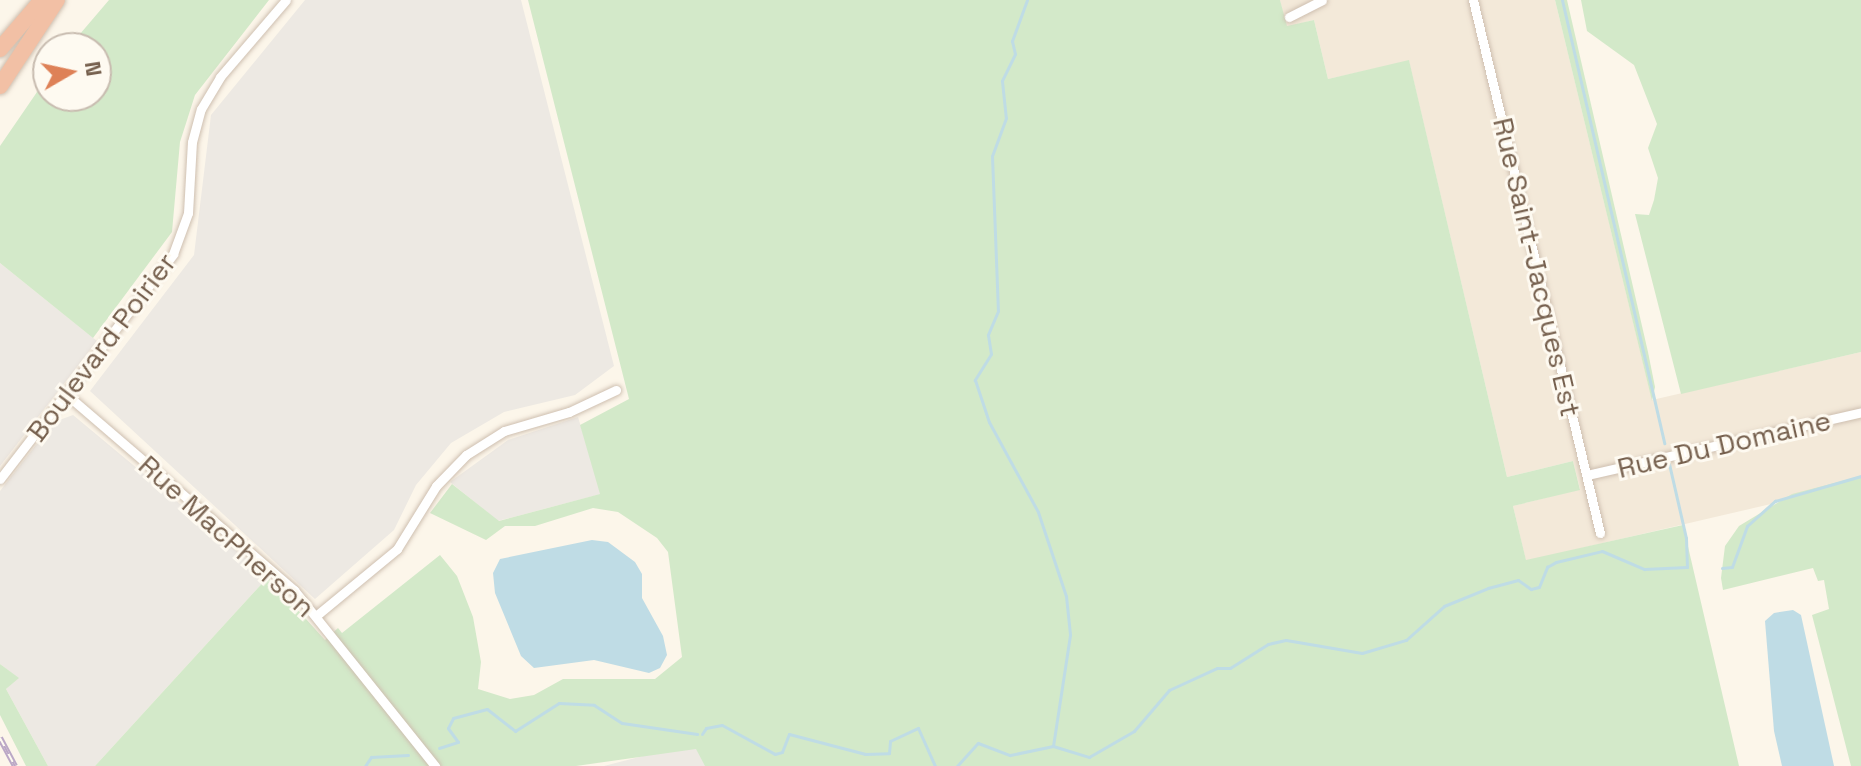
<!DOCTYPE html>
<html>
<head>
<meta charset="utf-8">
<style>
  body { margin:0 }
  #map { position:relative; width:1861px; height:766px; overflow:hidden; background:#fcf6ea; font-family:"Space Grotesk",sans-serif }
  div>[style] { position:absolute }
  .residential>* { inset:0; background:#f3e9d9 }
  .industrial>* { inset:0; background:#ede9e3 }
  .green>* { inset:0; background:#d3e9c9 }
  .water>* { inset:0; background:#bfdce5 }
  .stream>* { height:3px; margin:-1.5px; padding:0 1.5px; transform-origin:1.5px; border-radius:1.5px; background:#bfdce5 }
  .roads { filter:drop-shadow(0 0 2px #cebfb0) drop-shadow(0 0 2px #cebfb0) }
  .street>* { height:9px; margin:-4.5px; padding:0 4.5px; transform-origin:4.5px; border-radius:4.5px; background:#fff }
  .highway>* { height:16px; margin:-8px; padding:0 8px; transform-origin:8px; border-radius:8px; background:#f2c0a5 }
  .rail>* { height:6px; margin-top:-3px; transform-origin:0; background:repeating-linear-gradient(90deg,#fefaf1 0 9px,#bba8c6 0 18px); box-sizing:border-box; border-block:2px solid #bba8c6 }
  span { translate:-50% -50%; white-space:nowrap; text-align:center; line-height:1.15; -webkit-text-stroke:6px #fefaf1; paint-order:stroke }
  .street-label { font-size:28px; color:#76604e }
  .north { position:absolute; left:32px; top:32px; width:80px; height:80px; box-sizing:border-box; background:#fefaf1; border:2px solid #c8bcb0; border-radius:50%; rotate:81deg; font-size:22px; font-weight:700; line-height:32px; text-align:center; color:#76604e }
  .north::after { content:''; display:block; margin:auto; width:28px; height:36px; background:#de8157; clip-path:polygon(50% 0,100% 100%,50% 72%,0 100%) }
</style>
</head>
<body>
<div id="map">
  <div class="residential">
    <i style="clip-path:polygon(1280px 0,1555px 0,1652px 400px,1861px 352px,1861px 476px,1771px 504px,1526px 561px,1513px 506px,1580px 489px,1573px 461px,1507px 477px,1409px 61px,1328px 79px,1314px 20px,1286px 27px)"></i>
  </div>
  <div class="industrial">
    <i style="clip-path:polygon(305px 0,521px 0,614px 366px,575px 395px,504px 412px,451px 443px,416px 485px,394px 530px,315px 599px,90px 391px,194px 255px,211px 115px)"></i>
    <i style="clip-path:polygon(0 263px,97px 341px,0 466px)"></i>
    <i style="clip-path:polygon(73px 415px,268px 577px,95px 766px,48px 766px,6px 689px,18px 678px,0 664px,0 491px,54px 422px)"></i>
    <i style="clip-path:polygon(578px 417px,601px 494px,498px 521px,450px 482px,508px 440px)"></i>
    <i style="clip-path:polygon(721px 736px,729px 766px,604px 766px)"></i>
  </div>
  <div class="green">
    <i style="clip-path:polygon(109px 0,269px 0,195px 95px,180px 142px,172px 232px,93px 338px,0 263px,0 146px,48px 76px,48px 96px,96px 96px,96px 48px,68px 48px)"></i>
    <i style="clip-path:polygon(528px 0,1280px 0,1287px 26px,1314px 20px,1328px 79px,1409px 60px,1507px 477px,1573px 461px,1580px 490px,1513px 506px,1526px 560px,1683px 525px,1739px 766px,705px 766px,696px 749px,576px 766px,95px 766px,268px 577px,325px 640px,338px 628px,342px 633px,440px 555px,457px 576px,473px 617px,481px 662px,478px 689px,510px 699px,534px 695px,563px 679px,655px 679px,682px 657px,668px 552px,657px 538px,618px 512px,593px 508px,535px 526px,505px 526px,486px 540px,430px 513px,452px 484px,499px 521px,600px 494px,580px 425px,629px 399px)"></i>
    <i style="clip-path:polygon(1555px 0,1567px 0,1648px 352px,1655px 387px,1652px 401px)"></i>
    <i style="clip-path:polygon(1581px 0,1861px 0,1861px 352px,1681px 394px,1635px 214px,1649px 215px,1654px 200px,1658px 178px,1648px 148px,1657px 124px,1634px 65px,1587px 31px)"></i>
    <i style="clip-path:polygon(1861px 476px,1861px 766px,1851px 766px,1812px 615px,1829px 609px,1824px 580px,1818px 581px,1813px 568px,1723px 590px,1721px 578px,1725px 546px,1739px 526px,1792px 494px)"></i>
    <i style="clip-path:polygon(0 664px,19px 678px,6px 689px,48px 766px,26px 766px,0 715px)"></i>
  </div>
  <div class="water">
    <i style="clip-path:polygon(592px 540px,608px 542px,635px 562px,642px 574px,642px 598px,663px 636px,667px 655px,660px 668px,649px 673px,594px 660px,534px 668px,521px 656px,495px 593px,493px 573px,500px 559px)"></i>
    <i style="clip-path:polygon(1793px 610px,1801px 615px,1834px 766px,1782px 766px,1774px 731px,1765px 621px,1774px 613px)"></i>
  </div>
  <div class="stream">
    <i style="left:1027px;top:0;width:44px;rotate:110.1deg"></i>
    <i style="left:1012px;top:41px;width:13px;rotate:77deg"></i>
    <i style="left:1015px;top:54px;width:30px;rotate:116deg"></i>
    <i style="left:1002px;top:81px;width:37px;rotate:84deg"></i>
    <i style="left:1006px;top:118px;width:40px;rotate:110.2deg"></i>
    <i style="left:992px;top:156px;width:155px;rotate:87.8deg"></i>
    <i style="left:998px;top:311px;width:26px;rotate:113deg"></i>
    <i style="left:988px;top:335px;width:19px;rotate:81deg"></i>
    <i style="left:991px;top:354px;width:31px;rotate:122deg"></i>
    <i style="left:975px;top:380px;width:44px;rotate:71.6deg"></i>
    <i style="left:989px;top:422px;width:102px;rotate:61.4deg"></i>
    <i style="left:1038px;top:512px;width:89px;rotate:71.6deg"></i>
    <i style="left:1066px;top:596px;width:39px;rotate:84deg"></i>
    <i style="left:1070px;top:635px;width:112px;rotate:98.7deg"></i>
    <i style="left:1562px;top:0;width:455px;rotate:77deg"></i>
    <i style="left:1722px;top:568px;width:10px;rotate:-6deg"></i>
    <i style="left:1732px;top:567px;width:44px;rotate:-69.9deg"></i>
    <i style="left:1747px;top:526px;width:38px;rotate:-42deg"></i>
    <i style="left:1775px;top:501px;width:90px;rotate:-16.2deg"></i>
    <i style="left:702px;top:734px;width:7px;rotate:-56deg"></i>
    <i style="left:706px;top:728px;width:16px;rotate:-11deg"></i>
    <i style="left:722px;top:725px;width:60px;rotate:28.7deg"></i>
    <i style="left:775px;top:754px;width:7px;rotate:-16deg"></i>
    <i style="left:782px;top:752px;width:19px;rotate:-69deg"></i>
    <i style="left:789px;top:734px;width:79px;rotate:14.7deg"></i>
    <i style="left:865px;top:754px;width:24px;rotate:-2deg"></i>
    <i style="left:889px;top:753px;width:12px;rotate:-85deg"></i>
    <i style="left:890px;top:741px;width:31px;rotate:-25deg"></i>
    <i style="left:918px;top:728px;width:42px;rotate:65.9deg"></i>
    <i style="left:439px;top:748px;width:20px;rotate:-18deg"></i>
    <i style="left:458px;top:742px;width:17px;rotate:-126deg"></i>
    <i style="left:448px;top:728px;width:11px;rotate:-63deg"></i>
    <i style="left:453px;top:718px;width:35px;rotate:-15deg"></i>
    <i style="left:487px;top:709px;width:36px;rotate:38deg"></i>
    <i style="left:515px;top:731px;width:52px;rotate:-32.5deg"></i>
    <i style="left:559px;top:703px;width:35px;rotate:3deg"></i>
    <i style="left:594px;top:705px;width:33px;rotate:33deg"></i>
    <i style="left:622px;top:723px;width:76px;rotate:8.3deg"></i>
    <i style="left:365px;top:766px;width:11px;rotate:-56deg"></i>
    <i style="left:371px;top:757px;width:37px;rotate:-3deg"></i>
    <i style="left:957px;top:766px;width:31px;rotate:-48deg"></i>
    <i style="left:978px;top:743px;width:34px;rotate:21deg"></i>
    <i style="left:1010px;top:755px;width:44px;rotate:-11.8deg"></i>
    <i style="left:1053px;top:746px;width:38px;rotate:17deg"></i>
    <i style="left:1089px;top:757px;width:52px;rotate:-30deg"></i>
    <i style="left:1134px;top:731px;width:54px;rotate:-49.5deg"></i>
    <i style="left:1169px;top:690px;width:53px;rotate:-24.6deg"></i>
    <i style="left:1217px;top:668px;width:13px"></i>
    <i style="left:1230px;top:668px;width:45px;rotate:-32.3deg"></i>
    <i style="left:1268px;top:644px;width:18px;rotate:-13deg"></i>
    <i style="left:1286px;top:640px;width:77px;rotate:9.7deg"></i>
    <i style="left:1362px;top:653px;width:46px;rotate:-16.5deg"></i>
    <i style="left:1406px;top:640px;width:51px;rotate:-41.8deg"></i>
    <i style="left:1444px;top:606px;width:48px;rotate:-22.2deg"></i>
    <i style="left:1488px;top:588px;width:31px;rotate:-15deg"></i>
    <i style="left:1518px;top:580px;width:16px;rotate:35deg"></i>
    <i style="left:1531px;top:589px;width:8px;rotate:-14deg"></i>
    <i style="left:1539px;top:587px;width:22px;rotate:-68deg"></i>
    <i style="left:1547px;top:567px;width:10px;rotate:-29deg"></i>
    <i style="left:1556px;top:562px;width:47px;rotate:-13.4deg"></i>
    <i style="left:1602px;top:551px;width:46px;rotate:23.2deg"></i>
    <i style="left:1644px;top:569px;width:43px;rotate:-2.7deg"></i>
    <i style="left:1687px;top:567px;width:29px;rotate:-92deg"></i>
    <i style="left:1686px;top:538px;width:76px;rotate:-102.9deg"></i>
  </div>
  <div class="roads">
    <div class="street">
      <i style="left:1473px;top:0;width:548px;rotate:76.6deg"></i>
      <i style="left:1289px;top:17px;width:37px;rotate:-27deg"></i>
      <i style="left:66px;top:394px;width:301px;rotate:40.7deg"></i>
      <i style="left:294px;top:590px;width:226px;rotate:51.3deg"></i>
      <i style="left:1587px;top:475px;width:281px;rotate:-12.9deg"></i>
      <i style="left:0;top:479px;width:284px;rotate:-52.4deg"></i>
      <i style="left:173px;top:254px;width:44px;rotate:-69.9deg"></i>
      <i style="left:188px;top:213px;width:71px;rotate:-86.8deg"></i>
      <i style="left:192px;top:142px;width:34px;rotate:-75deg"></i>
      <i style="left:201px;top:109px;width:37px;rotate:-59deg"></i>
      <i style="left:220px;top:77px;width:101px;rotate:-49.4deg"></i>
      <i style="left:317px;top:615px;width:104px;rotate:-39.5deg"></i>
      <i style="left:397px;top:549px;width:74px;rotate:-58.2deg"></i>
      <i style="left:436px;top:486px;width:43px;rotate:-45.9deg"></i>
      <i style="left:466px;top:455px;width:45px;rotate:-32.3deg"></i>
      <i style="left:504px;top:431px;width:68px;rotate:-16.3deg"></i>
      <i style="left:569px;top:412px;width:52px;rotate:-25.1deg"></i>
    </div>
    <div class="highway">
      <i style="left:0;top:49px;width:65px;rotate:-49.4deg"></i>
      <i style="left:0;top:86px;width:103px;rotate:-56.5deg"></i>
    </div>
  </div>
  <div class="rail">
    <i style="left:0;top:738px;width:32px;rotate:62deg"></i>
  </div>
  <div class="street-label">
    <span style="left:1537px;top:267px;rotate:77deg">Rue Saint-Jacques Est</span>
    <span style="left:101px;top:347px;rotate:-53deg">Boulevard Poirier</span>
    <span style="left:1724px;top:444px;rotate:-13deg">Rue Du Domaine</span>
    <span style="left:227px;top:536px;rotate:42deg">Rue MacPherson</span>
  </div>
  <div class="north">N</div>
</div>
</body>
</html>
